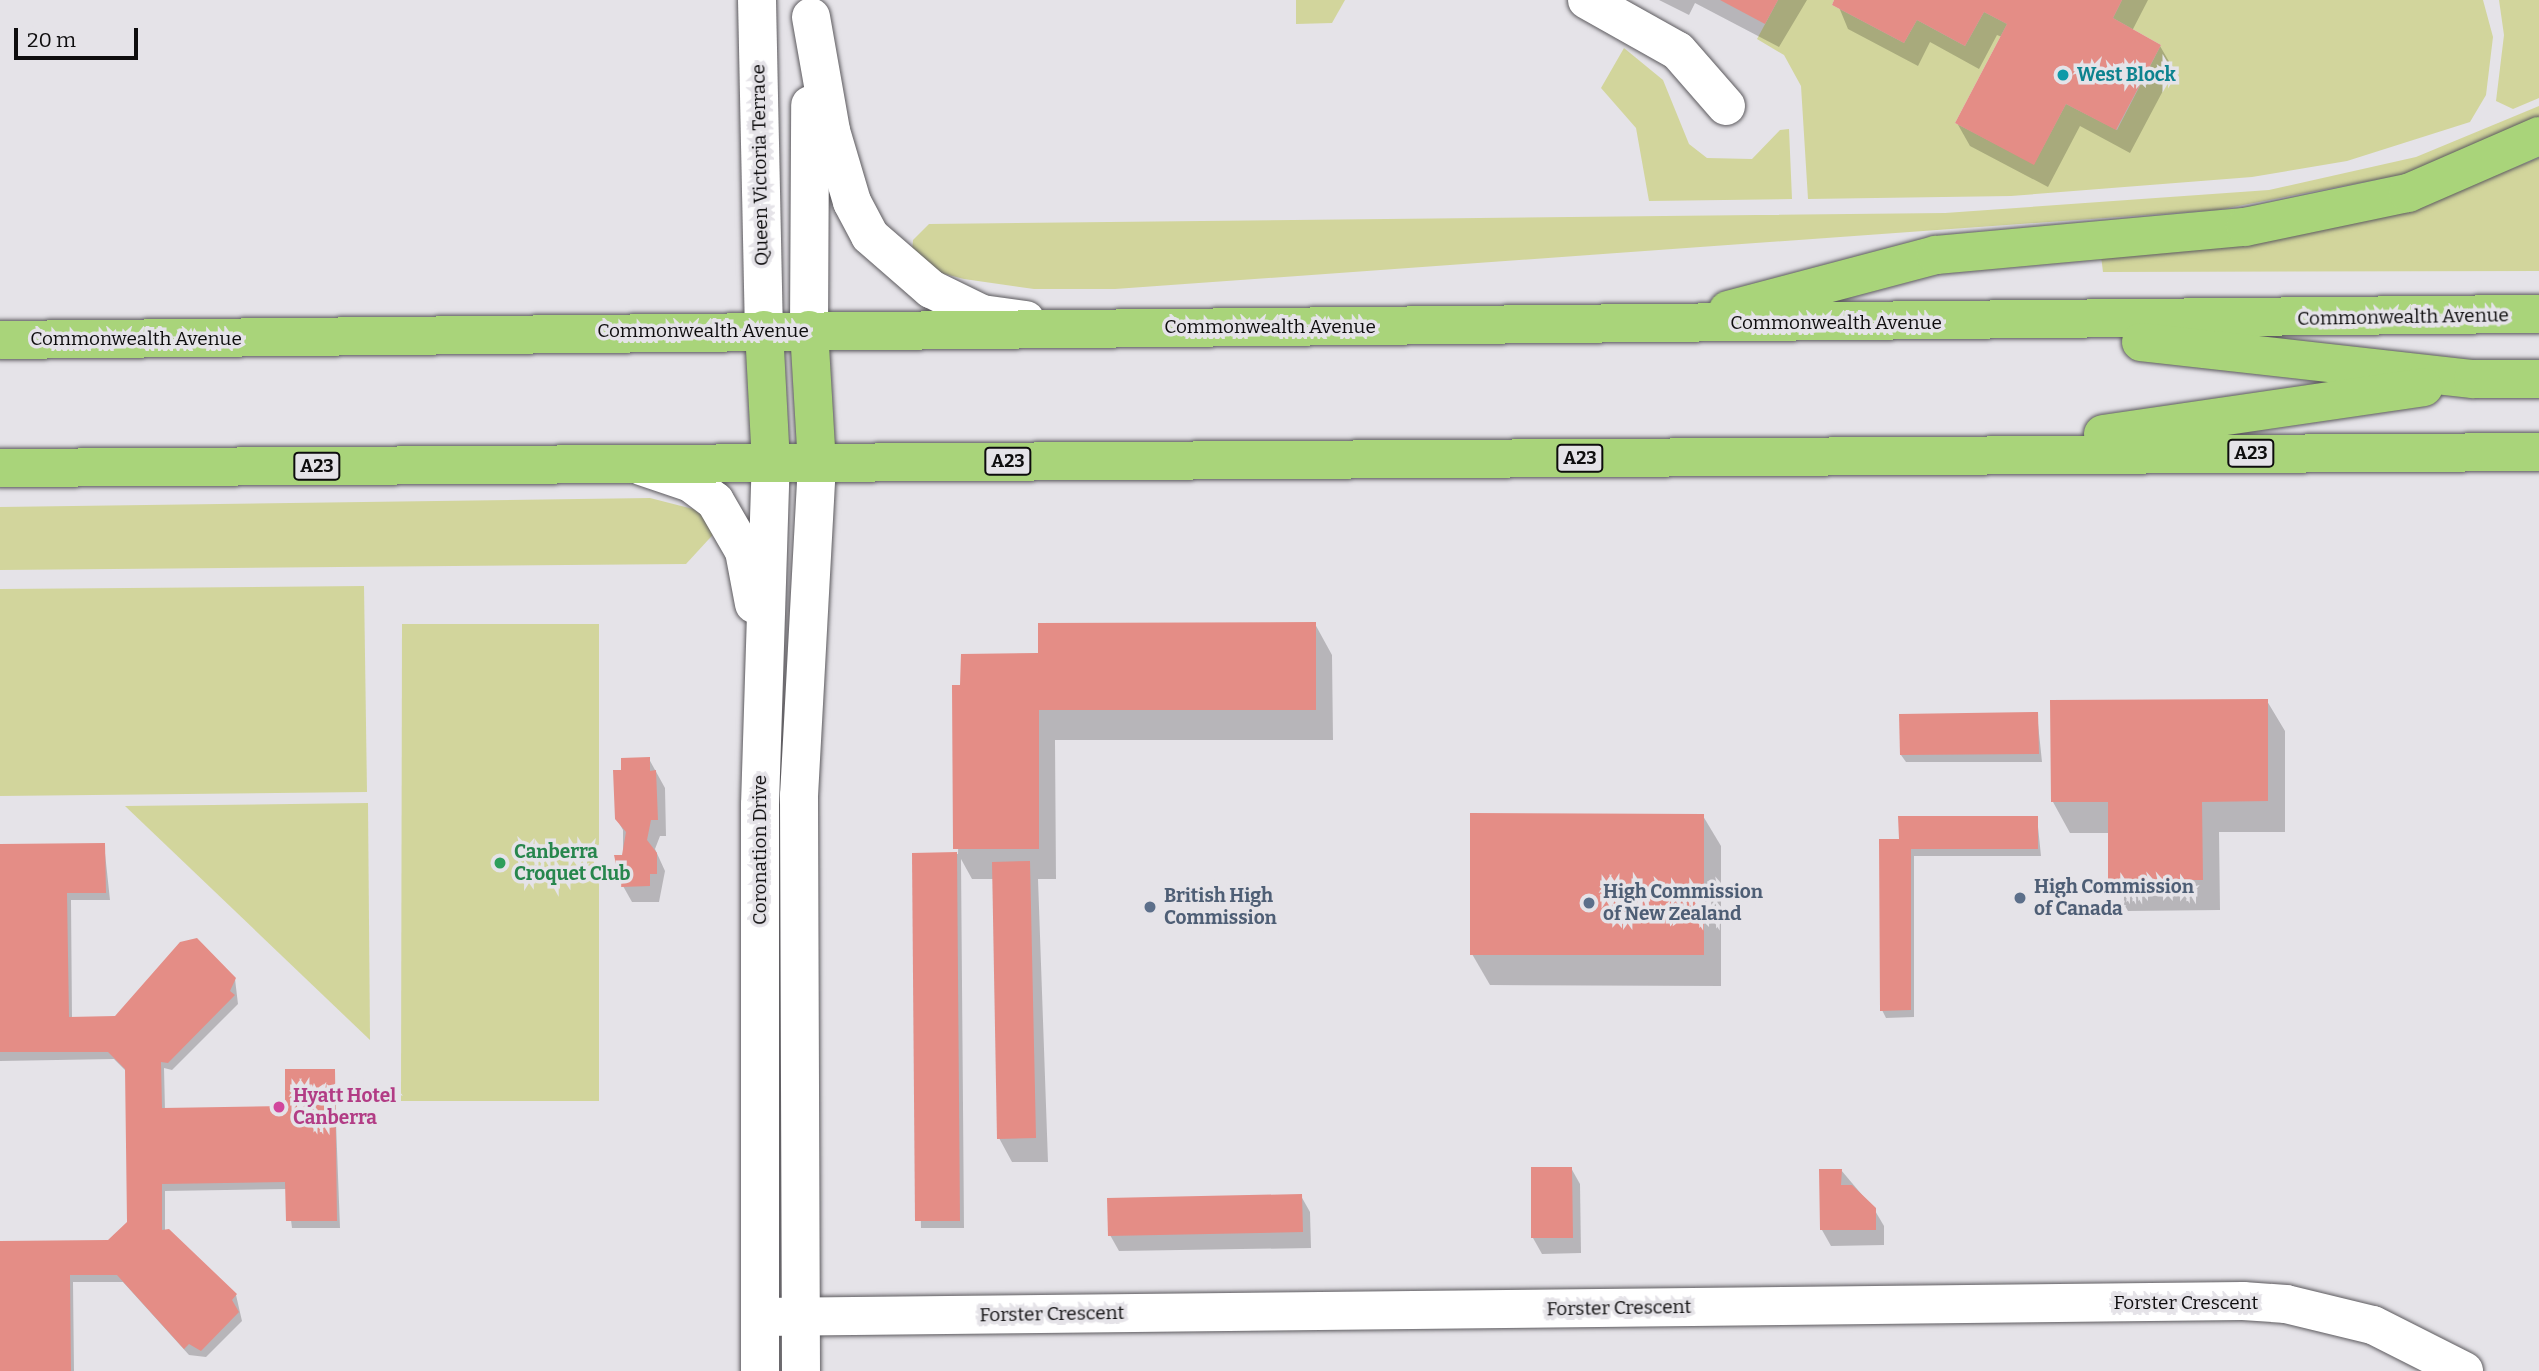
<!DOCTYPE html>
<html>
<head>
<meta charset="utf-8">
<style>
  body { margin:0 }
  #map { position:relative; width:2539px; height:1371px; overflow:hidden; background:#e5e3e8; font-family:Bitter,serif }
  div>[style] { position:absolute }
  .green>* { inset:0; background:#d2d59c }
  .shadow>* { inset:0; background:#0003 }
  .building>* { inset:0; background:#e48d86 }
  .roads { filter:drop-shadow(0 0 2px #5c5a5e) drop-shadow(0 0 2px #5c5a5e) }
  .street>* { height:38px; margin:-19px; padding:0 19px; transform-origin:19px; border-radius:19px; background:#fff }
  .secondary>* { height:38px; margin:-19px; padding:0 19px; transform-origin:19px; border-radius:19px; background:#fff }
  .highway>* { height:38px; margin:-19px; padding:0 19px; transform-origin:19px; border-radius:19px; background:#a9d47a }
  .dots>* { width:19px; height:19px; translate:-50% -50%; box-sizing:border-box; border:4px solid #e5e3e8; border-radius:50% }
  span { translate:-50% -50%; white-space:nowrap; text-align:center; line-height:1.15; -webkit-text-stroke:7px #e5e3e8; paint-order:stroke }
  .shield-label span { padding:2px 5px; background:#e5e3e8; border:2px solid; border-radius:5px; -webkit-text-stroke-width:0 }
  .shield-label { font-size:18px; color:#0e0d0e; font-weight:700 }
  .culture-label { font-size:19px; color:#0d838f; font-weight:700 }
  .left { translate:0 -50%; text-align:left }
  .street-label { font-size:19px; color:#0e0d0e }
  .leisure-label { font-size:19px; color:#27864d; font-weight:700 }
  .service-label { font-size:19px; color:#4e5e75; font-weight:700 }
  .hotel-label { font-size:19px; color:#b23c85; font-weight:700 }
  .scale { position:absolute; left:14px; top:28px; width:124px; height:32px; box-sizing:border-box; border:4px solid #0e0d0e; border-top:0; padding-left:9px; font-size:21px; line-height:24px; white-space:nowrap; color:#0e0d0e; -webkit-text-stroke:5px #e5e3e8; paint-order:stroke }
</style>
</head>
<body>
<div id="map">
  <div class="green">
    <i style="clip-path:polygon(1296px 0,1345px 0,1332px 23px,1296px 24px)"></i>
    <i style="clip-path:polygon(1778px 0,1834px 0,1832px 5px,1904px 43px,1917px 20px,1965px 46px,1984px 12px,2007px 24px,1955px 123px,2034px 164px,2066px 104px,2117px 130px,2161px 45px,2113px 18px,2122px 0,2483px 0,2493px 37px,2486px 95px,2470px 122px,2347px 161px,2252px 177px,2011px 196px,1808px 199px,1801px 86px,1784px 55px,1757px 39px)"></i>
    <i style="clip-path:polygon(2499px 0,2539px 0,2539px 98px,2513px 109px,2496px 101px,2504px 35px)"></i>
    <i style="clip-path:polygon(1624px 48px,1663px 80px,1689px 144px,1707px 158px,1752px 159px,1780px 130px,1789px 129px,1792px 199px,1649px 201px,1636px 128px,1601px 88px)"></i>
    <i style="clip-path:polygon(2539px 106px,2539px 121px,2406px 174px,2217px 210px,1115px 289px,1034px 289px,964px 279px,941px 273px,912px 252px,913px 240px,929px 224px,1945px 213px,2269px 190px,2416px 157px)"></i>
    <i style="clip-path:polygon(2539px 158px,2539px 271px,2103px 272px,2101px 256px,2422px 204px)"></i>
    <i style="clip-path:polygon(650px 498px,693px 509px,720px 527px,686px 564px,0 570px,0 507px)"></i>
    <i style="clip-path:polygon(364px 586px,367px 792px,0 796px,0 589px)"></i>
    <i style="clip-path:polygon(402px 624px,599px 624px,599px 1101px,401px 1101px)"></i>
    <i style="clip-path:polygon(368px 803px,370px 1040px,125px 806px)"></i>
  </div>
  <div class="shadow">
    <i style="clip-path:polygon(1659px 0,1807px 0,1779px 47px,1695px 3px,1689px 15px)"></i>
    <i style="clip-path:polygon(1836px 0,2148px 0,2132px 31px,2160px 46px,2174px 70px,2130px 153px,2080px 126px,2048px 187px,1970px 146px,1957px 123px,2002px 37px,1997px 35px,1979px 69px,1930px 42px,1918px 66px,1848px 29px)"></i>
    <i style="clip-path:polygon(1315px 624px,1332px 655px,1333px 740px,1055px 740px,1056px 879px,1038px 879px,1048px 1162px,1012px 1162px,999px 1138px,994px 879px,972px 879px,961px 859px,964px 1228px,921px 1228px,914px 855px,958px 854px,962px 687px,1040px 655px)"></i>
    <i style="clip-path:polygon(2267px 701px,2285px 731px,2285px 832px,2219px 832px,2220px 910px,2128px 911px,2110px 880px,2110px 833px,2070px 833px,2053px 802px)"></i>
    <i style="clip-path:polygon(2037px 714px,2042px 762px,1906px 762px,1901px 755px)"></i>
    <i style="clip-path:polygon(649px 759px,665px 788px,666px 836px,660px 836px,655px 849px,665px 871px,659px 902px,632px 902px,623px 886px,623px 830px,616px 818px,623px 771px)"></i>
    <i style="clip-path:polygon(1703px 816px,1721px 846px,1721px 986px,1490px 985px,1472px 954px)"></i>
    <i style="clip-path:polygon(2037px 817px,2041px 856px,1914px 856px,1914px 1017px,1886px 1018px,1882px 1010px,1901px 841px)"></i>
    <i style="clip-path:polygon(104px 844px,110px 900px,71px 900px,72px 1018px,115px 1018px,235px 979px,238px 1004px,172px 1070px,164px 1068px,165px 1110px,287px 1108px,334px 1070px,340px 1228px,292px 1228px,287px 1189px,165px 1191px,165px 1231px,236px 1295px,242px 1321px,206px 1357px,189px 1355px,123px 1282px,73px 1282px,74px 1371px,0 1371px,0 1241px,109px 1241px,129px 1223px,127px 1072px,114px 1059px,0 1061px,0 846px)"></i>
    <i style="clip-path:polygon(1571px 1168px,1580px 1184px,1581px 1253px,1542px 1254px,1533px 1238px)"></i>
    <i style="clip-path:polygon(1841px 1170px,1874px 1209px,1884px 1226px,1884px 1245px,1831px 1246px,1822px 1230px)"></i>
    <i style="clip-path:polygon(1301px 1196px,1310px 1212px,1311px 1248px,1119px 1251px,1110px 1235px)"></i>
  </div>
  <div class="building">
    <i style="clip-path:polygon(1720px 0,1778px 0,1765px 24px)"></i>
    <i style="clip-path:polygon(1834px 0,2122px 0,2113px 18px,2161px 45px,2116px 130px,2066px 104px,2034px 165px,1955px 123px,2007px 24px,1984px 12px,1965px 46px,1917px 20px,1904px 43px,1832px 5px)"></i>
    <i style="clip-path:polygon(1316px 622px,1316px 710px,1039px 710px,1039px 849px,953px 849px,952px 685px,960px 685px,961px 654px,1038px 653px,1038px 623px)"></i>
    <i style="clip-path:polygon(2268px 699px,2268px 801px,2202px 802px,2203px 880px,2108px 880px,2108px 802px,2051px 802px,2050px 700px)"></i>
    <i style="clip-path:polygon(2038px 712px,2039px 754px,1900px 755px,1899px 714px)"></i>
    <i style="clip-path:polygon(650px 757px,650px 771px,656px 770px,658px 820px,651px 820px,647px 840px,657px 853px,657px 874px,650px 874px,650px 886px,621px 887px,614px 855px,622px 855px,626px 832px,615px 819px,613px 770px,621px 770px,621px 758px)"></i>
    <i style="clip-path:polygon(1470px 813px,1704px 814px,1704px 955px,1470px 955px)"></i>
    <i style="clip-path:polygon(1898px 816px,2038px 816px,2038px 849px,1911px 849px,1911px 1010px,1880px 1011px,1879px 839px,1899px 839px)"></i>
    <i style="clip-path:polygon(105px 843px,106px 893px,67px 893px,69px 1017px,115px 1016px,180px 942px,197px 938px,236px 978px,230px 991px,235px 995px,168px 1063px,161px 1062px,162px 1108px,285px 1106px,285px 1069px,335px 1069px,337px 1221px,286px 1221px,285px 1182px,162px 1184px,162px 1230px,169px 1229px,237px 1294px,232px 1300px,239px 1312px,201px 1351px,189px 1344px,184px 1349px,117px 1275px,70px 1275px,71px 1371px,0 1371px,0 1241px,108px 1240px,127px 1222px,125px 1069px,108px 1052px,0 1052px,0 844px)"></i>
    <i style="clip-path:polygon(957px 852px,960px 1221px,915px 1221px,912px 853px)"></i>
    <i style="clip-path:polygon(1030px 861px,1036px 1138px,997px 1139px,992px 862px)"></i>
    <i style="clip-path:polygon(1531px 1167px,1572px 1167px,1573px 1238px,1531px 1238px)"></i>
    <i style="clip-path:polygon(1819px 1169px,1842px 1169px,1841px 1185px,1852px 1185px,1876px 1208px,1876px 1230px,1820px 1230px)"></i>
    <i style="clip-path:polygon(1302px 1194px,1303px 1232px,1108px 1236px,1107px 1198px)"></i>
  </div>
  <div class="roads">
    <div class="street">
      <i style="left:757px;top:0;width:330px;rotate:88.8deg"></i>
      <i style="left:1587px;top:0;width:104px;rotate:29.3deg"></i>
      <i style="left:1678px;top:51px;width:73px;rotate:48.9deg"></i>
      <i style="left:811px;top:17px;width:116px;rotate:80deg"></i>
      <i style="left:831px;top:131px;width:74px;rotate:73.5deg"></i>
      <i style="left:852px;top:202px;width:38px;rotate:62deg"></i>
      <i style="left:870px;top:236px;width:81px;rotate:41deg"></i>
      <i style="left:931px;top:289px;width:57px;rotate:26.1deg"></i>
      <i style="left:982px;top:314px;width:44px;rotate:7.8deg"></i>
      <i style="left:809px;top:330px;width:225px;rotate:-89.7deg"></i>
    </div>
    <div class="secondary">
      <i style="left:641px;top:466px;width:53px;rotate:18.8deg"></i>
      <i style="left:691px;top:483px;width:30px;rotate:37deg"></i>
      <i style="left:715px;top:501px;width:58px;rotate:59.9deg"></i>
      <i style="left:744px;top:551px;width:54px;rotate:79.3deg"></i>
      <i style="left:760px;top:1317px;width:1483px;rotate:-0.62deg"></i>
      <i style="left:2243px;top:1301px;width:43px;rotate:4deg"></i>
      <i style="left:2286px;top:1304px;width:89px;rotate:13.6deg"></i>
      <i style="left:2373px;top:1325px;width:102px;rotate:26.8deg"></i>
      <i style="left:760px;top:1371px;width:566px;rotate:-90deg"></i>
      <i style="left:760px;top:805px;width:343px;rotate:-88.2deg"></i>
      <i style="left:801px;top:1371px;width:575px;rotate:-90.2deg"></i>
      <i style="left:799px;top:796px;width:333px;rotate:-86.9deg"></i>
    </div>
    <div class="highway">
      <i style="left:1728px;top:310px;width:215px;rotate:-14.8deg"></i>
      <i style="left:1936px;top:255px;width:310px;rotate:-5.2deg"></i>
      <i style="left:2245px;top:227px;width:167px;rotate:-11.8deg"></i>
      <i style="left:2408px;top:193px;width:143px;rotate:-23.5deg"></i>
      <i style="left:764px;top:330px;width:132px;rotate:87deg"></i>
      <i style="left:809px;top:330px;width:133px;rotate:86.6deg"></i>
      <i style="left:0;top:340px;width:2539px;rotate:-0.59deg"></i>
      <i style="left:2141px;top:342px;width:334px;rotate:6.4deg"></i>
      <i style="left:2473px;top:379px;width:66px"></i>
      <i style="left:2103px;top:434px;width:324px;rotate:-8.3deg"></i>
      <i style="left:0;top:468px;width:2539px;rotate:-0.36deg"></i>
    </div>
  </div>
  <div class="dots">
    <i style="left:2063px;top:75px;background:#0f9aa8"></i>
    <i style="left:500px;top:863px;background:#2e9e5b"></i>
    <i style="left:2020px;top:898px;background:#5c6f8a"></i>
    <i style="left:1589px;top:903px;background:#5c6f8a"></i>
    <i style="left:1150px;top:907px;background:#5c6f8a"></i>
    <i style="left:279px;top:1107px;background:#d1479c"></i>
  </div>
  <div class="shield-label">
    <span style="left:2251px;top:453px">A23</span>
    <span style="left:1580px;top:458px">A23</span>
    <span style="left:1008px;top:461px">A23</span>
    <span style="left:317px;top:466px">A23</span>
  </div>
  <div class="culture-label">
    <span class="left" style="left:2077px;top:75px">West Block</span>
  </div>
  <div class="street-label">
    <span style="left:760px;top:165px;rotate:-91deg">Queen Victoria Terrace</span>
    <span style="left:2403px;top:317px;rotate:-1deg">Commonwealth Avenue</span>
    <span style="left:1836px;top:323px">Commonwealth Avenue</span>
    <span style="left:1270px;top:327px">Commonwealth Avenue</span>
    <span style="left:703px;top:331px">Commonwealth Avenue</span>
    <span style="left:136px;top:339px">Commonwealth Avenue</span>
    <span style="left:760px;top:850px;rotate:-90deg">Coronation Drive</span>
    <span style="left:2186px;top:1303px">Forster Crescent</span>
    <span style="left:1619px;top:1308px;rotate:-1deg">Forster Crescent</span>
    <span style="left:1052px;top:1314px;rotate:-1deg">Forster Crescent</span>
  </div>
  <div class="leisure-label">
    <span class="left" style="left:514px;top:863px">Canberra<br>Croquet Club</span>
  </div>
  <div class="service-label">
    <span class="left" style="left:2034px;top:898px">High Commission<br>of Canada</span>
    <span class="left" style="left:1603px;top:903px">High Commission<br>of New Zealand</span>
    <span class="left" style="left:1164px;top:907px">British High<br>Commission</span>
  </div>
  <div class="hotel-label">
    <span class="left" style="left:293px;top:1107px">Hyatt Hotel<br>Canberra</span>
  </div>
  <div class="scale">20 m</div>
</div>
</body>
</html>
